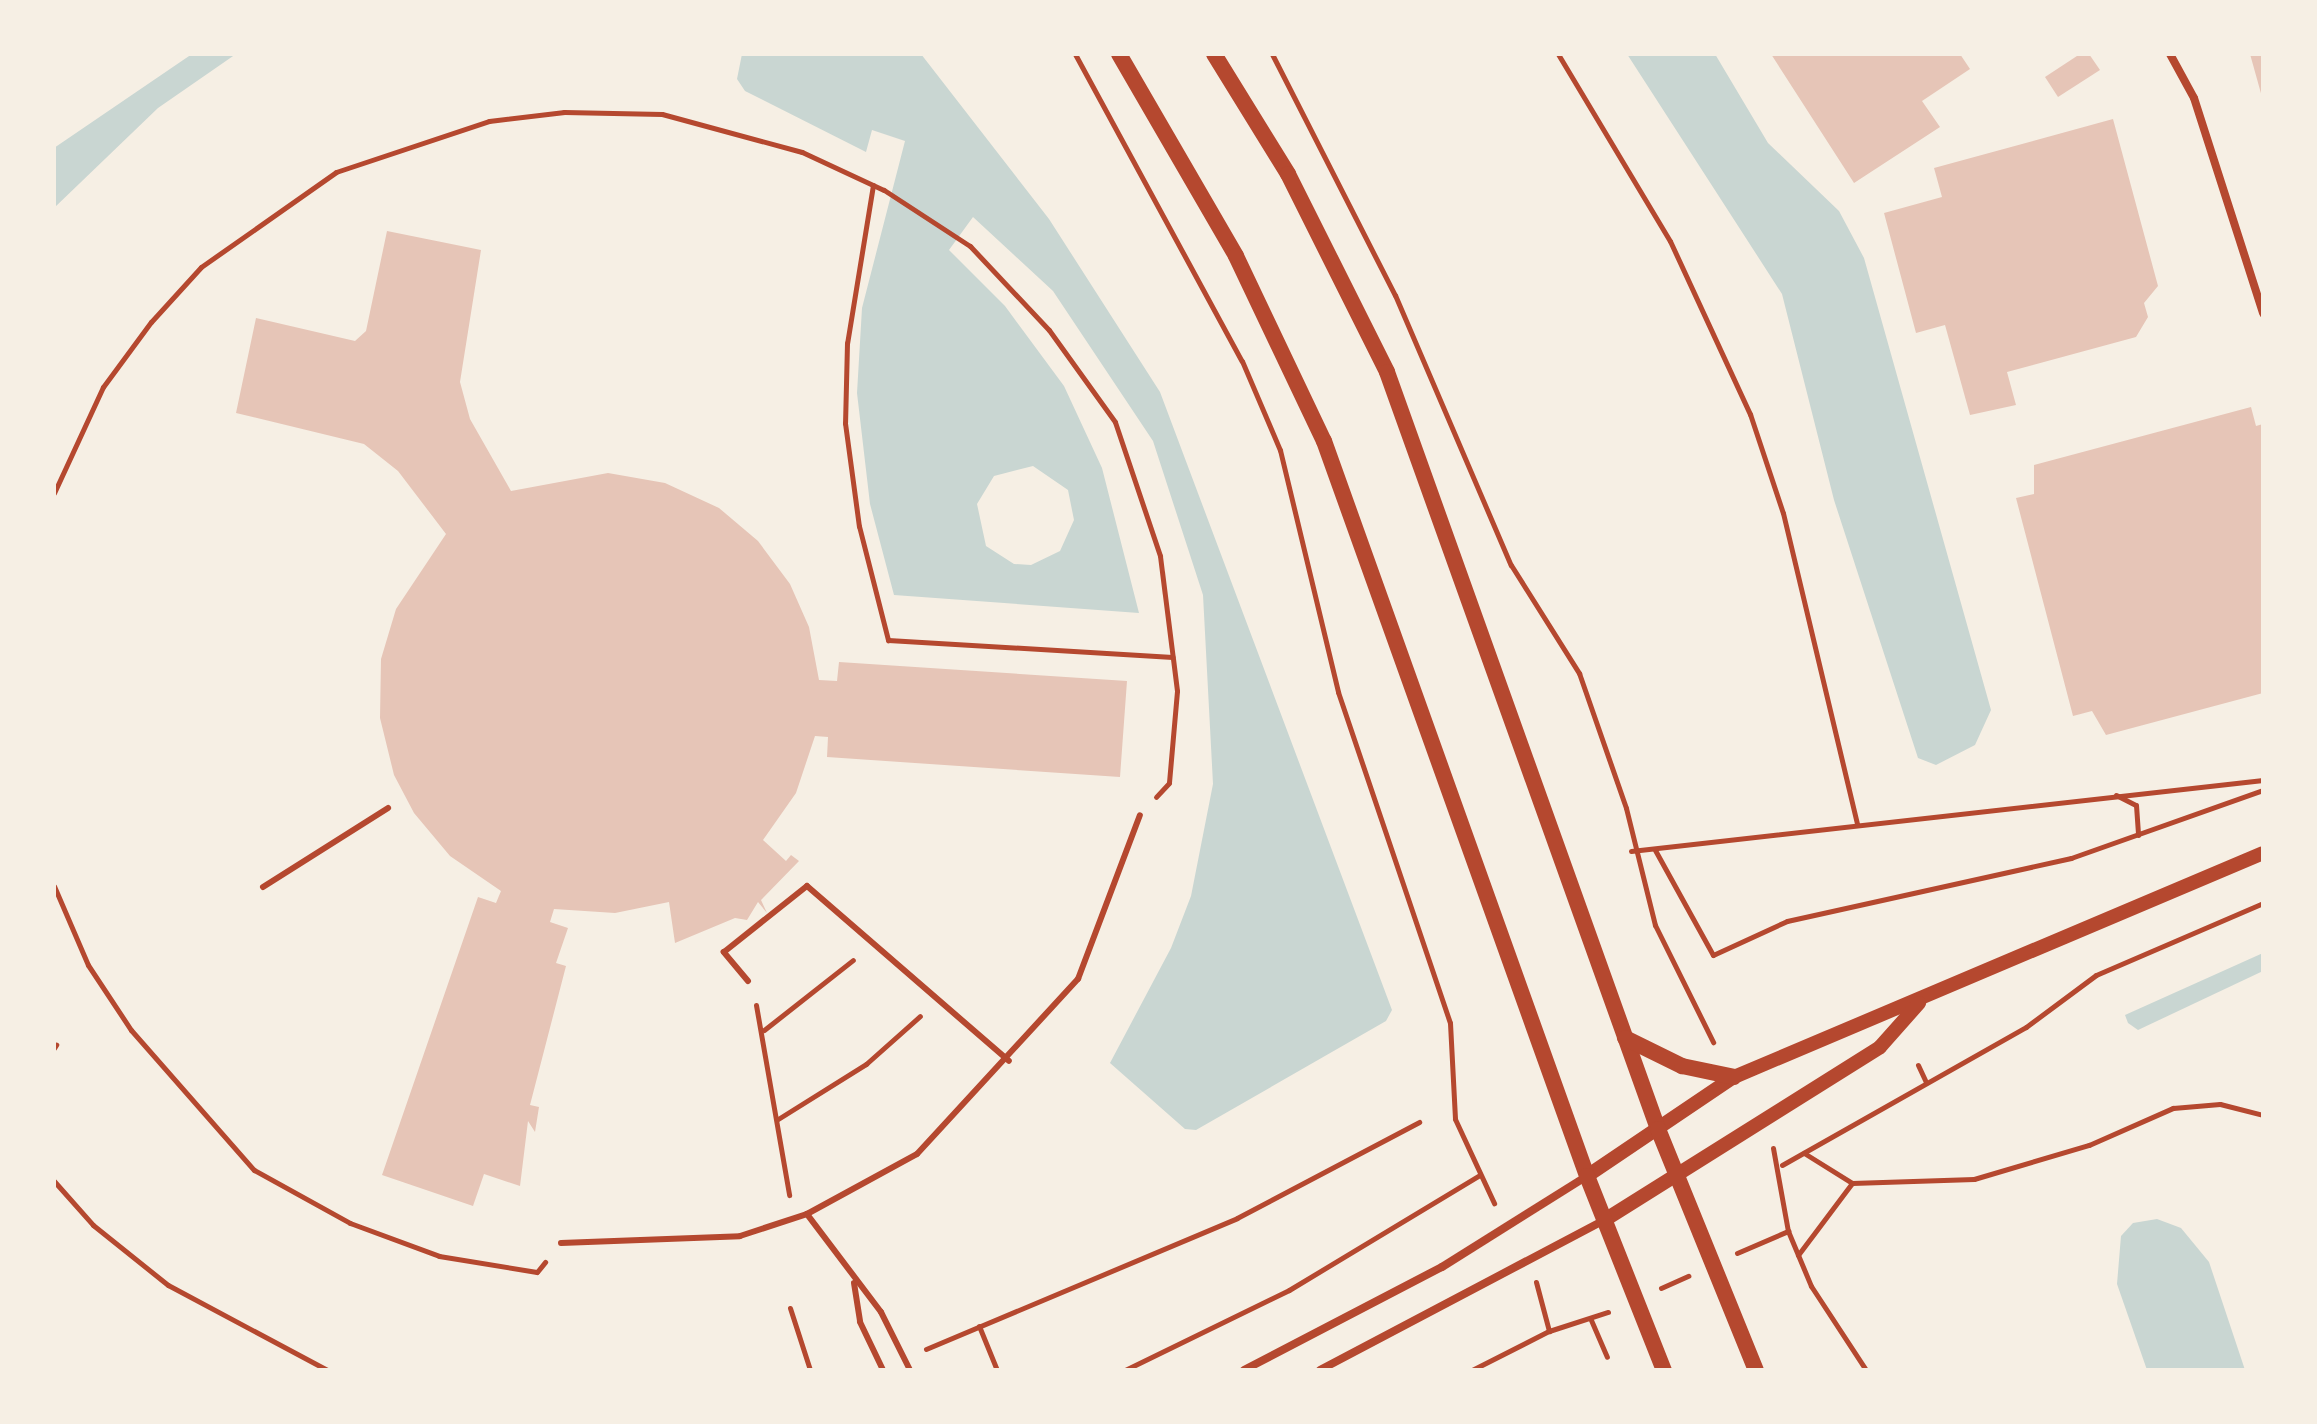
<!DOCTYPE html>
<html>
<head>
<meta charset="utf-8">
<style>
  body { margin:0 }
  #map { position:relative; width:2317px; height:1424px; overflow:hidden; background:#f6efe4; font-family:"PT Sans Narrow",sans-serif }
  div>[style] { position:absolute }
  .water>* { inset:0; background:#c9d6d2 }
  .building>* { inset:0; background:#e6c5b7 }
  .path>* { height:5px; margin:-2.5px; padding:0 2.5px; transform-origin:2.5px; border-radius:2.5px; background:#b5482f }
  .service>* { height:6px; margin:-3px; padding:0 3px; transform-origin:3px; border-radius:3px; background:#b5482f }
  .minor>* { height:8px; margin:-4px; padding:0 4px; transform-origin:4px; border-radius:4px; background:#b5482f }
  .tertiary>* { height:14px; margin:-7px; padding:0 7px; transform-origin:7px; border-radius:7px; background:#b5482f }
  .secondary>* { height:16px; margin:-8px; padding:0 8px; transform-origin:8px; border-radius:8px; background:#b5482f }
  span { translate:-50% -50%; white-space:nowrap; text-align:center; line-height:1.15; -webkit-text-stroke:6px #f6efe4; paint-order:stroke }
  .frame { position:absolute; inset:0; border:56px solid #f6efe4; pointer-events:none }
</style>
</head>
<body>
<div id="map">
  <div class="water">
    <i style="clip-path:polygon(192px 54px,236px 54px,158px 108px,54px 208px,54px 148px)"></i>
    <i style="clip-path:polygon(evenodd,742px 54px,921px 54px,1049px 219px,1160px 392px,1392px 1010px,1386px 1021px,1196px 1130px,1185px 1129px,1110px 1063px,1171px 948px,1191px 896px,1213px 784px,1203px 595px,1153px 441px,1053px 291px,973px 217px,949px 250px,1005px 306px,1064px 386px,1102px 468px,1139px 613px,894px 595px,870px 504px,857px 393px,862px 308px,905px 141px,872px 130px,866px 152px,745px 91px,737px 79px,742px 54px,1033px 466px,1068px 490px,1074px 520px,1060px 551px,1031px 565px,1014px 564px,986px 546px,977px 504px,994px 476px,1033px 466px)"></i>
    <i style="clip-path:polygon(1627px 54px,1715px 54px,1768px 143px,1839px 211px,1864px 258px,1991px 710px,1975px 745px,1936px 765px,1918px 758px,1834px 500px,1782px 294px)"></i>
    <i style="clip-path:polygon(2263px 953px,2263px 971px,2138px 1030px,2128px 1023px,2125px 1015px)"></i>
    <i style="clip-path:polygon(2157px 1219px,2181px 1228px,2209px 1262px,2245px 1370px,2147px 1370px,2117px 1284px,2121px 1236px,2133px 1223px)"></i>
  </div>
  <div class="building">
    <i style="clip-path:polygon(1771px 54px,1960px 54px,1970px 69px,1922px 101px,1940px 127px,1854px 183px)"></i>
    <i style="clip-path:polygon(2080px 54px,2089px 54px,2100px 70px,2058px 97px,2045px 77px)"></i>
    <i style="clip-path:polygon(2250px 54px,2263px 54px,2263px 97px,2262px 97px)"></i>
    <i style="clip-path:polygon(2113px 119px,2158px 286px,2144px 303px,2148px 317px,2136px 337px,2007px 372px,2016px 405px,1970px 415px,1945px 325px,1916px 333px,1884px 213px,1942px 197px,1934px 168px)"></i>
    <i style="clip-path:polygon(387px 231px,481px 250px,460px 382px,470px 419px,511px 491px,608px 473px,665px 483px,719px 508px,758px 541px,790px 584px,809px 627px,819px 680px,837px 681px,839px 662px,1127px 681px,1120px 777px,827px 757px,828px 737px,815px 736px,796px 793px,763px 840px,786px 861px,791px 855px,799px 861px,761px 900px,767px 913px,758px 902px,747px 920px,735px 918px,675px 943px,669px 902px,615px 913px,554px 909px,550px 922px,568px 928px,556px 963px,566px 966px,530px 1105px,539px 1107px,535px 1132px,528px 1121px,520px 1186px,484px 1174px,473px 1206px,382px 1175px,478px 897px,496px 903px,501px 891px,450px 856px,414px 813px,394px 775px,380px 718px,381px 659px,396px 609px,446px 534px,398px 471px,364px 444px,236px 413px,256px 318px,355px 341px,366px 331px)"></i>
    <i style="clip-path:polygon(2251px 407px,2256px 426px,2263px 424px,2263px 693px,2106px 735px,2092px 711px,2073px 716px,2016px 498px,2034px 494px,2034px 465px)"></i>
  </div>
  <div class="path">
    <i style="left:1075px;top:54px;width:349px;rotate:61.5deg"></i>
    <i style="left:1242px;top:361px;width:97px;rotate:66.9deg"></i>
    <i style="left:1280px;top:450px;width:249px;rotate:76.5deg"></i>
    <i style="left:1338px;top:692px;width:349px;rotate:71.3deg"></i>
    <i style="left:1450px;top:1023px;width:96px;rotate:87deg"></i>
    <i style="left:1455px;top:1119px;width:93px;rotate:65.1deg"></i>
    <i style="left:1272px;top:54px;width:271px;rotate:63deg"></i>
    <i style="left:1395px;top:295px;width:294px;rotate:66.8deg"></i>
    <i style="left:1511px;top:565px;width:128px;rotate:57.8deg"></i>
    <i style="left:1579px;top:673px;width:143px;rotate:70.8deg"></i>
    <i style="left:1626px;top:808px;width:121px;rotate:76.1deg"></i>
    <i style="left:1655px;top:925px;width:131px;rotate:63.6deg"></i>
    <i style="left:1558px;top:54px;width:218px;rotate:59.1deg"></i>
    <i style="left:1670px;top:241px;width:191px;rotate:65.2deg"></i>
    <i style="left:1750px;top:414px;width:104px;rotate:71.6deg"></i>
    <i style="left:1783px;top:513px;width:320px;rotate:76.6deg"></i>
    <i style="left:873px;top:185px;width:160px;rotate:99.3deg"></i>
    <i style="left:847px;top:343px;width:80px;rotate:91.4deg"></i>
    <i style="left:845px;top:423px;width:104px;rotate:82.3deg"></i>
    <i style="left:859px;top:526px;width:118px;rotate:75.7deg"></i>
    <i style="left:888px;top:640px;width:285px;rotate:3.4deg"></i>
    <i style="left:54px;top:493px;width:117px;rotate:-65.2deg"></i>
    <i style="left:103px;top:387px;width:81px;rotate:-53.6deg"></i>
    <i style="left:151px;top:322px;width:74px;rotate:-47.7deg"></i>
    <i style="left:201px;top:267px;width:165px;rotate:-35.1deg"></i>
    <i style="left:336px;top:172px;width:161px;rotate:-18.4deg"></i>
    <i style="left:489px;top:121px;width:76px;rotate:-6.8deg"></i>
    <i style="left:564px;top:112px;width:98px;rotate:1.2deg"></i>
    <i style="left:662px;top:114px;width:145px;rotate:15.2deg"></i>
    <i style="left:802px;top:152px;width:90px;rotate:24.9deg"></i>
    <i style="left:884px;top:190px;width:103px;rotate:33.1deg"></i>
    <i style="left:970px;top:246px;width:115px;rotate:46.8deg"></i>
    <i style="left:1049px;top:330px;width:113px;rotate:54.3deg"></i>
    <i style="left:1115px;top:422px;width:141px;rotate:71.4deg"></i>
    <i style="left:1160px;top:556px;width:136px;rotate:82.8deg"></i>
    <i style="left:1177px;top:691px;width:92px;rotate:95deg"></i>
    <i style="left:1169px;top:783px;width:19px;rotate:133deg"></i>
    <i style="left:2116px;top:795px;width:22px;rotate:27deg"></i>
    <i style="left:2136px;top:805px;width:30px;rotate:86deg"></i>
    <i style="left:1655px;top:850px;width:120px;rotate:61.1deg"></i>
    <i style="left:1713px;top:955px;width:81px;rotate:-24.7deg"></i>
    <i style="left:1787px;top:921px;width:291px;rotate:-12.5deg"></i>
    <i style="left:2071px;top:858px;width:204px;rotate:-19.5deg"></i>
    <i style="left:1631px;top:851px;width:636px;rotate:-6.41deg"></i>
    <i style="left:54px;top:886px;width:86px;rotate:66.7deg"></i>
    <i style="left:88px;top:965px;width:78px;rotate:56.5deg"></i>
    <i style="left:131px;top:1030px;width:186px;rotate:48.7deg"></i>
    <i style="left:254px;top:1170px;width:110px;rotate:28.9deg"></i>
    <i style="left:350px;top:1223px;width:95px;rotate:20.3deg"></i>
    <i style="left:439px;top:1256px;width:99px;rotate:9.3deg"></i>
    <i style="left:537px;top:1272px;width:13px;rotate:-51deg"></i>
    <i style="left:756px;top:1005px;width:193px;rotate:80.1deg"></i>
    <i style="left:764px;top:1030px;width:113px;rotate:-38.2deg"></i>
    <i style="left:54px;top:1048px;width:4px;rotate:-56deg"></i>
    <i style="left:1918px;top:1065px;width:19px;rotate:65deg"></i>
    <i style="left:778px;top:1119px;width:104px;rotate:-32deg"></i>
    <i style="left:866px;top:1064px;width:72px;rotate:-41.6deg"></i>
    <i style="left:1773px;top:1148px;width:84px;rotate:79.8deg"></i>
    <i style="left:1788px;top:1231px;width:60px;rotate:67.3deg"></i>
    <i style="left:1811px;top:1286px;width:100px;rotate:56.8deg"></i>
    <i style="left:1804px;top:1153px;width:57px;rotate:32deg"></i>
    <i style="left:1852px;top:1183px;width:122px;rotate:-1.9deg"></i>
    <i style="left:1974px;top:1179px;width:120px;rotate:-16.5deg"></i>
    <i style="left:2089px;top:1145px;width:92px;rotate:-23.8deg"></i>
    <i style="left:2173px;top:1108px;width:47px;rotate:-4.9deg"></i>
    <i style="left:2220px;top:1104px;width:44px;rotate:14.3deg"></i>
    <i style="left:1782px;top:1165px;width:280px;rotate:-29.5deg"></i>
    <i style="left:2026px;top:1027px;width:87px;rotate:-36.6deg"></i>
    <i style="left:2096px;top:975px;width:182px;rotate:-23.3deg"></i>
    <i style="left:54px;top:1181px;width:59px;rotate:48.4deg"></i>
    <i style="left:93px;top:1225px;width:96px;rotate:38.7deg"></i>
    <i style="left:168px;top:1285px;width:180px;rotate:28.1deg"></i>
    <i style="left:1737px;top:1253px;width:56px;rotate:-23.3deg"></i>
    <i style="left:1798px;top:1255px;width:90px;rotate:-53.1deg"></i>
    <i style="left:1536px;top:1282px;width:51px;rotate:75.1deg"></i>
    <i style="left:1661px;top:1288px;width:30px;rotate:-24deg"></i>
    <i style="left:790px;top:1308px;width:65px;rotate:72.1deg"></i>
    <i style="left:1591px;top:1320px;width:40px;rotate:66.6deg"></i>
    <i style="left:979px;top:1326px;width:48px;rotate:67.8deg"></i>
    <i style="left:926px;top:1349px;width:337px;rotate:-22.8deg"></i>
    <i style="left:1237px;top:1218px;width:206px;rotate:-27.8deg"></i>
    <i style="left:1125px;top:1370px;width:182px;rotate:-26deg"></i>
    <i style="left:1289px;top:1290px;width:223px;rotate:-31.1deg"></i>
    <i style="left:1472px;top:1370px;width:86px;rotate:-26.9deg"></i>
    <i style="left:1549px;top:1331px;width:62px;rotate:-17.9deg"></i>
  </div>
  <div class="service">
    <i style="left:263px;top:887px;width:148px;rotate:-32.3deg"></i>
    <i style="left:748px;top:981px;width:38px;rotate:-130deg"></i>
    <i style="left:724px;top:952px;width:106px;rotate:-38.5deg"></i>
    <i style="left:807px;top:886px;width:267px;rotate:40.9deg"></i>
    <i style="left:561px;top:1243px;width:179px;rotate:-2.2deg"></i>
    <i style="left:740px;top:1236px;width:71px;rotate:-18.2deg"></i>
    <i style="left:854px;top:1283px;width:39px;rotate:81deg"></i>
    <i style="left:860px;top:1322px;width:53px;rotate:64.4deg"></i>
    <i style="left:910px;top:1370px;width:65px;rotate:-116.6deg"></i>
    <i style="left:881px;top:1312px;width:123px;rotate:-127.1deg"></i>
    <i style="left:807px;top:1214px;width:125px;rotate:-28.6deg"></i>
    <i style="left:917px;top:1154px;width:238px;rotate:-47.4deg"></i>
    <i style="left:1078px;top:979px;width:175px;rotate:-69.3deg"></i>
  </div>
  <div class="minor">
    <i style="left:2170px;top:54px;width:50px;rotate:61.4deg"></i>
    <i style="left:2194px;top:98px;width:226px;rotate:72.2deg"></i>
    <i style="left:1244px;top:1370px;width:223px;rotate:-27.5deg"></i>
    <i style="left:1442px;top:1267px;width:171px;rotate:-32.1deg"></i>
    <i style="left:1320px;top:1370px;width:320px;rotate:-27.8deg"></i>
  </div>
  <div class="tertiary">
    <i style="left:1587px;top:1176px;width:177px;rotate:-34deg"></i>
    <i style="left:1734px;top:1077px;width:574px;rotate:-22.95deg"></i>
    <i style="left:1603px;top:1221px;width:327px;rotate:-32.1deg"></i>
    <i style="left:1880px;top:1047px;width:59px;rotate:-48.4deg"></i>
  </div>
  <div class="secondary">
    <i style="left:1119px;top:54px;width:233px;rotate:59.9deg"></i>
    <i style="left:1236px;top:256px;width:205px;rotate:64.6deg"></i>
    <i style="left:1324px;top:441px;width:781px;rotate:70.31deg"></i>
    <i style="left:1587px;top:1176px;width:209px;rotate:68.4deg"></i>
    <i style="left:1214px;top:54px;width:141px;rotate:58.3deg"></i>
    <i style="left:1288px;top:174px;width:221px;rotate:63.4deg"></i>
    <i style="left:1387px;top:372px;width:804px;rotate:70.3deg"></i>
    <i style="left:1658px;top:1129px;width:260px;rotate:67.9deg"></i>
    <i style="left:1625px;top:1038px;width:64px;rotate:26.2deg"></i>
    <i style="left:1682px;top:1066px;width:53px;rotate:11.9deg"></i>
  </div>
  <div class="frame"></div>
</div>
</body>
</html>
